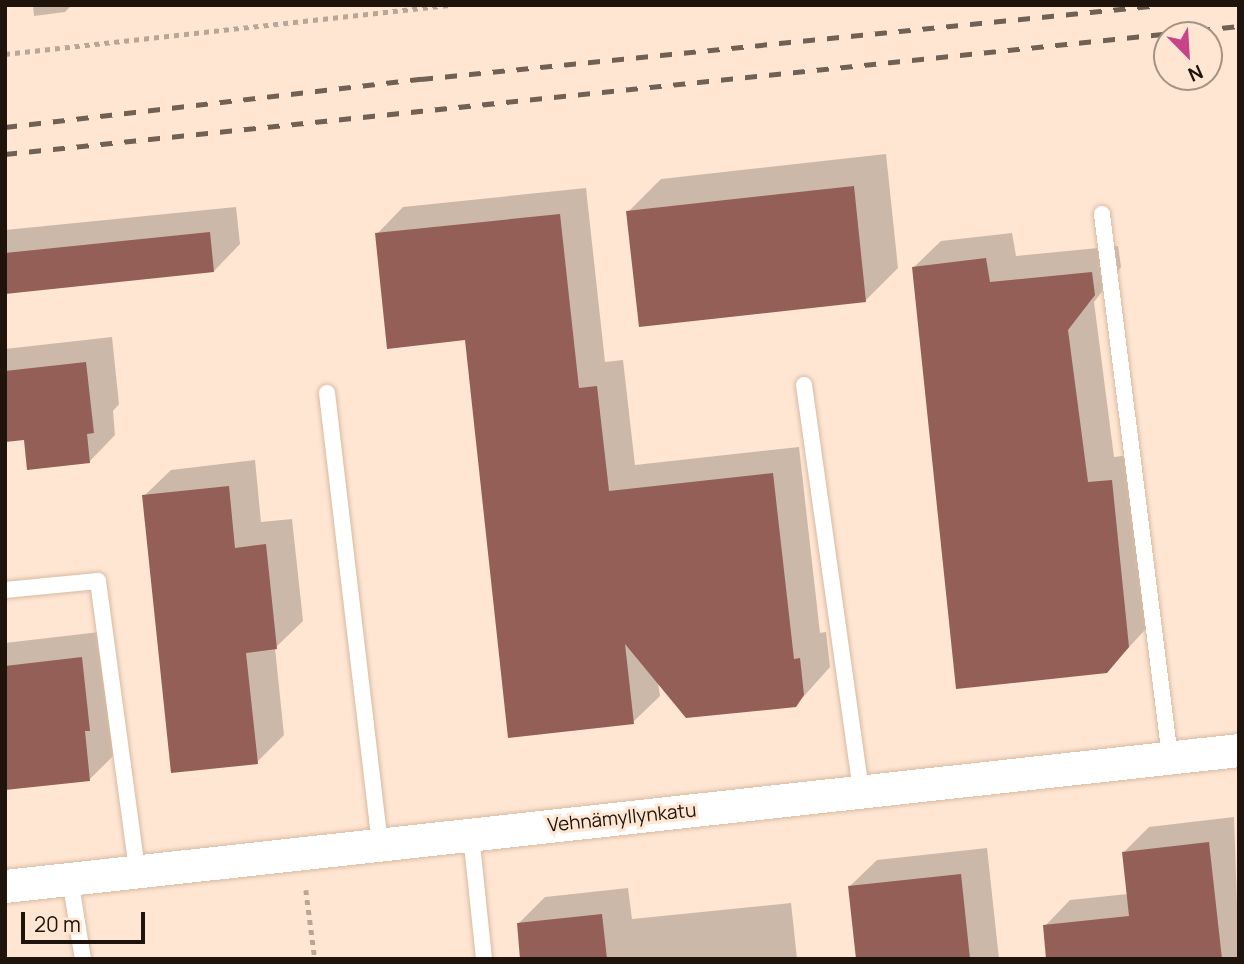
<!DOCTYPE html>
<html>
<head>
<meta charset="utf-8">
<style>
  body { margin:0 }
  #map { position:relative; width:1244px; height:964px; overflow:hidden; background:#ffe6d3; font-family:Manrope,sans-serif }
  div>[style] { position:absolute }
  .shadow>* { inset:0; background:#0003 }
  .building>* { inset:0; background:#935f56 }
  .path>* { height:4.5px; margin-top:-2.25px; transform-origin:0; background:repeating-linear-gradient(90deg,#baa696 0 5px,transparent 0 10px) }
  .roads { filter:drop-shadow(0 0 2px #d7baa2) drop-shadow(0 0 2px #d7baa2) }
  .service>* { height:16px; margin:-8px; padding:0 8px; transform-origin:8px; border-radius:8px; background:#fff }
  .minor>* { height:33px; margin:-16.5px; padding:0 16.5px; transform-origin:16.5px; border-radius:16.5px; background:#fff }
  .rail>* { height:5px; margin-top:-2.5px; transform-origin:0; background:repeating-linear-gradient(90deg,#706154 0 12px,transparent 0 24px) }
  span { translate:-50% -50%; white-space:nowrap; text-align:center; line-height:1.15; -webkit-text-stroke:6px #ffe6d3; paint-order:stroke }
  .street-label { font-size:19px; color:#1e140b }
  .frame { position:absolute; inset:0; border:7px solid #1e140b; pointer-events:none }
  .north { position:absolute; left:1153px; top:21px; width:70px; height:70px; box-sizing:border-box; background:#ffe6d3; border:2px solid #a59283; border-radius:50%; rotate:156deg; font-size:19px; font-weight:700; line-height:28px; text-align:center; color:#1e140b }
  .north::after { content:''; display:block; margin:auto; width:24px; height:32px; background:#c74489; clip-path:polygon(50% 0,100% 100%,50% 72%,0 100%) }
  .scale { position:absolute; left:21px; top:912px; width:124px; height:32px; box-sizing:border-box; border:4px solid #1e140b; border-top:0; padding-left:9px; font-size:21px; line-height:24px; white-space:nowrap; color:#1e140b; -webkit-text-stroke:5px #ffe6d3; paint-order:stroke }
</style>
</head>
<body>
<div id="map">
  <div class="shadow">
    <i style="clip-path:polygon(33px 5px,72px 5px,65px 12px,34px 16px)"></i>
    <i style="clip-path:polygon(886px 154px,898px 268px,865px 301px,628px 212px,661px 179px)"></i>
    <i style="clip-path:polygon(586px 188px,605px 362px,623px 360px,635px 465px,799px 447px,820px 633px,826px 632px,830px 667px,796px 705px,658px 682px,660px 696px,633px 722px,467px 338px,377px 234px,403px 207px)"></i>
    <i style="clip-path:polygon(236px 207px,240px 244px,214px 271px,5px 292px,5px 230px)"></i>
    <i style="clip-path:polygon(1012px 233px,1016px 256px,1118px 246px,1121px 267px,1094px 302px,1114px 457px,1138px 454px,1155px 619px,1107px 671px,914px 267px,941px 241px)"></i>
    <i style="clip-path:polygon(112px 337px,119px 404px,113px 411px,115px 435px,89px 462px,26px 438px,5px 440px,5px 349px)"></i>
    <i style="clip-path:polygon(255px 460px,261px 522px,292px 519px,303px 621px,275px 648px,284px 735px,257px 762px,144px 496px,171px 470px)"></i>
    <i style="clip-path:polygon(108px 631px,116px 753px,89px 780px,5px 789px,5px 643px)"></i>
    <i style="clip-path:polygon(1234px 817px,1239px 959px,1048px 959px,1045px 926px,1070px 900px,1128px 894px,1124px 852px,1149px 827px)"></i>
    <i style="clip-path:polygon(987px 848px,999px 959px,858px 959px,850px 886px,877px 860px)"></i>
    <i style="clip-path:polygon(628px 888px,632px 919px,791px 903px,797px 959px,522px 959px,518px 924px,545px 897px)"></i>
  </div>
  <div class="building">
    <i style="clip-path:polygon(854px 186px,866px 302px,639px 327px,626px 211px)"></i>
    <i style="clip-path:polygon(560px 214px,579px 388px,597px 386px,609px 491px,773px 473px,794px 659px,800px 658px,804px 695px,796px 707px,686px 718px,625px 644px,634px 724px,508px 738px,465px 340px,387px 349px,375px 233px)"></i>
    <i style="clip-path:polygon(210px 232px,214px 272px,5px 294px,5px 253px)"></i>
    <i style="clip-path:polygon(986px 258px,990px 282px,1092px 272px,1095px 295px,1068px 330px,1088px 482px,1112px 480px,1129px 647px,1107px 673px,956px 689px,912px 267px)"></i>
    <i style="clip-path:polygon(86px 362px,94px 433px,87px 434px,90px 463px,27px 470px,24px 440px,5px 442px,5px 371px)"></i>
    <i style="clip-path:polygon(229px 486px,235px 548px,266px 544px,277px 649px,246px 653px,258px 764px,171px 773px,142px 495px)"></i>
    <i style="clip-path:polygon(82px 657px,90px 731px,85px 731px,90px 781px,5px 790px,5px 666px)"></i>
    <i style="clip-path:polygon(1209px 842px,1222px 959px,1046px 959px,1043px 925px,1129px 916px,1122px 852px)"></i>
    <i style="clip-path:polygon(961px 874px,970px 959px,856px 959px,848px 886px)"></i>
    <i style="clip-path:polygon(602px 914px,607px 959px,520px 959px,517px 923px)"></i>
  </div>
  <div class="path">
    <i style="left:5px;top:54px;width:449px;rotate:-6.3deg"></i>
    <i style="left:306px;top:890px;width:70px;rotate:82.6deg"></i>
  </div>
  <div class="roads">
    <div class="service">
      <i style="left:1102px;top:214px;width:548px;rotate:82.87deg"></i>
      <i style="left:804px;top:385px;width:411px;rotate:82deg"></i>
      <i style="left:327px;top:393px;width:455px;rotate:83.3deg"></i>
      <i style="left:5px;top:590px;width:93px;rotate:-5.5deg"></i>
      <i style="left:98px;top:581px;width:293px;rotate:82.3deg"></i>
      <i style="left:471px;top:835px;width:125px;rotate:84deg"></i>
      <i style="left:70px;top:879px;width:81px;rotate:80.8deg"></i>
    </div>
    <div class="minor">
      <i style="left:5px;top:886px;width:1241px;rotate:-6.29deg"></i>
    </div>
  </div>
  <div class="rail">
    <i style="left:5px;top:127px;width:419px;rotate:-6.6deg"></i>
    <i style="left:421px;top:79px;width:743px;rotate:-5.72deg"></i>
    <i style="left:5px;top:154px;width:1241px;rotate:-5.92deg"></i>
  </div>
  <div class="street-label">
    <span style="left:622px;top:818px;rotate:-6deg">Vehnämyllynkatu</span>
  </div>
  <div class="frame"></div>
  <div class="north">N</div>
  <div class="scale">20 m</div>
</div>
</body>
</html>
